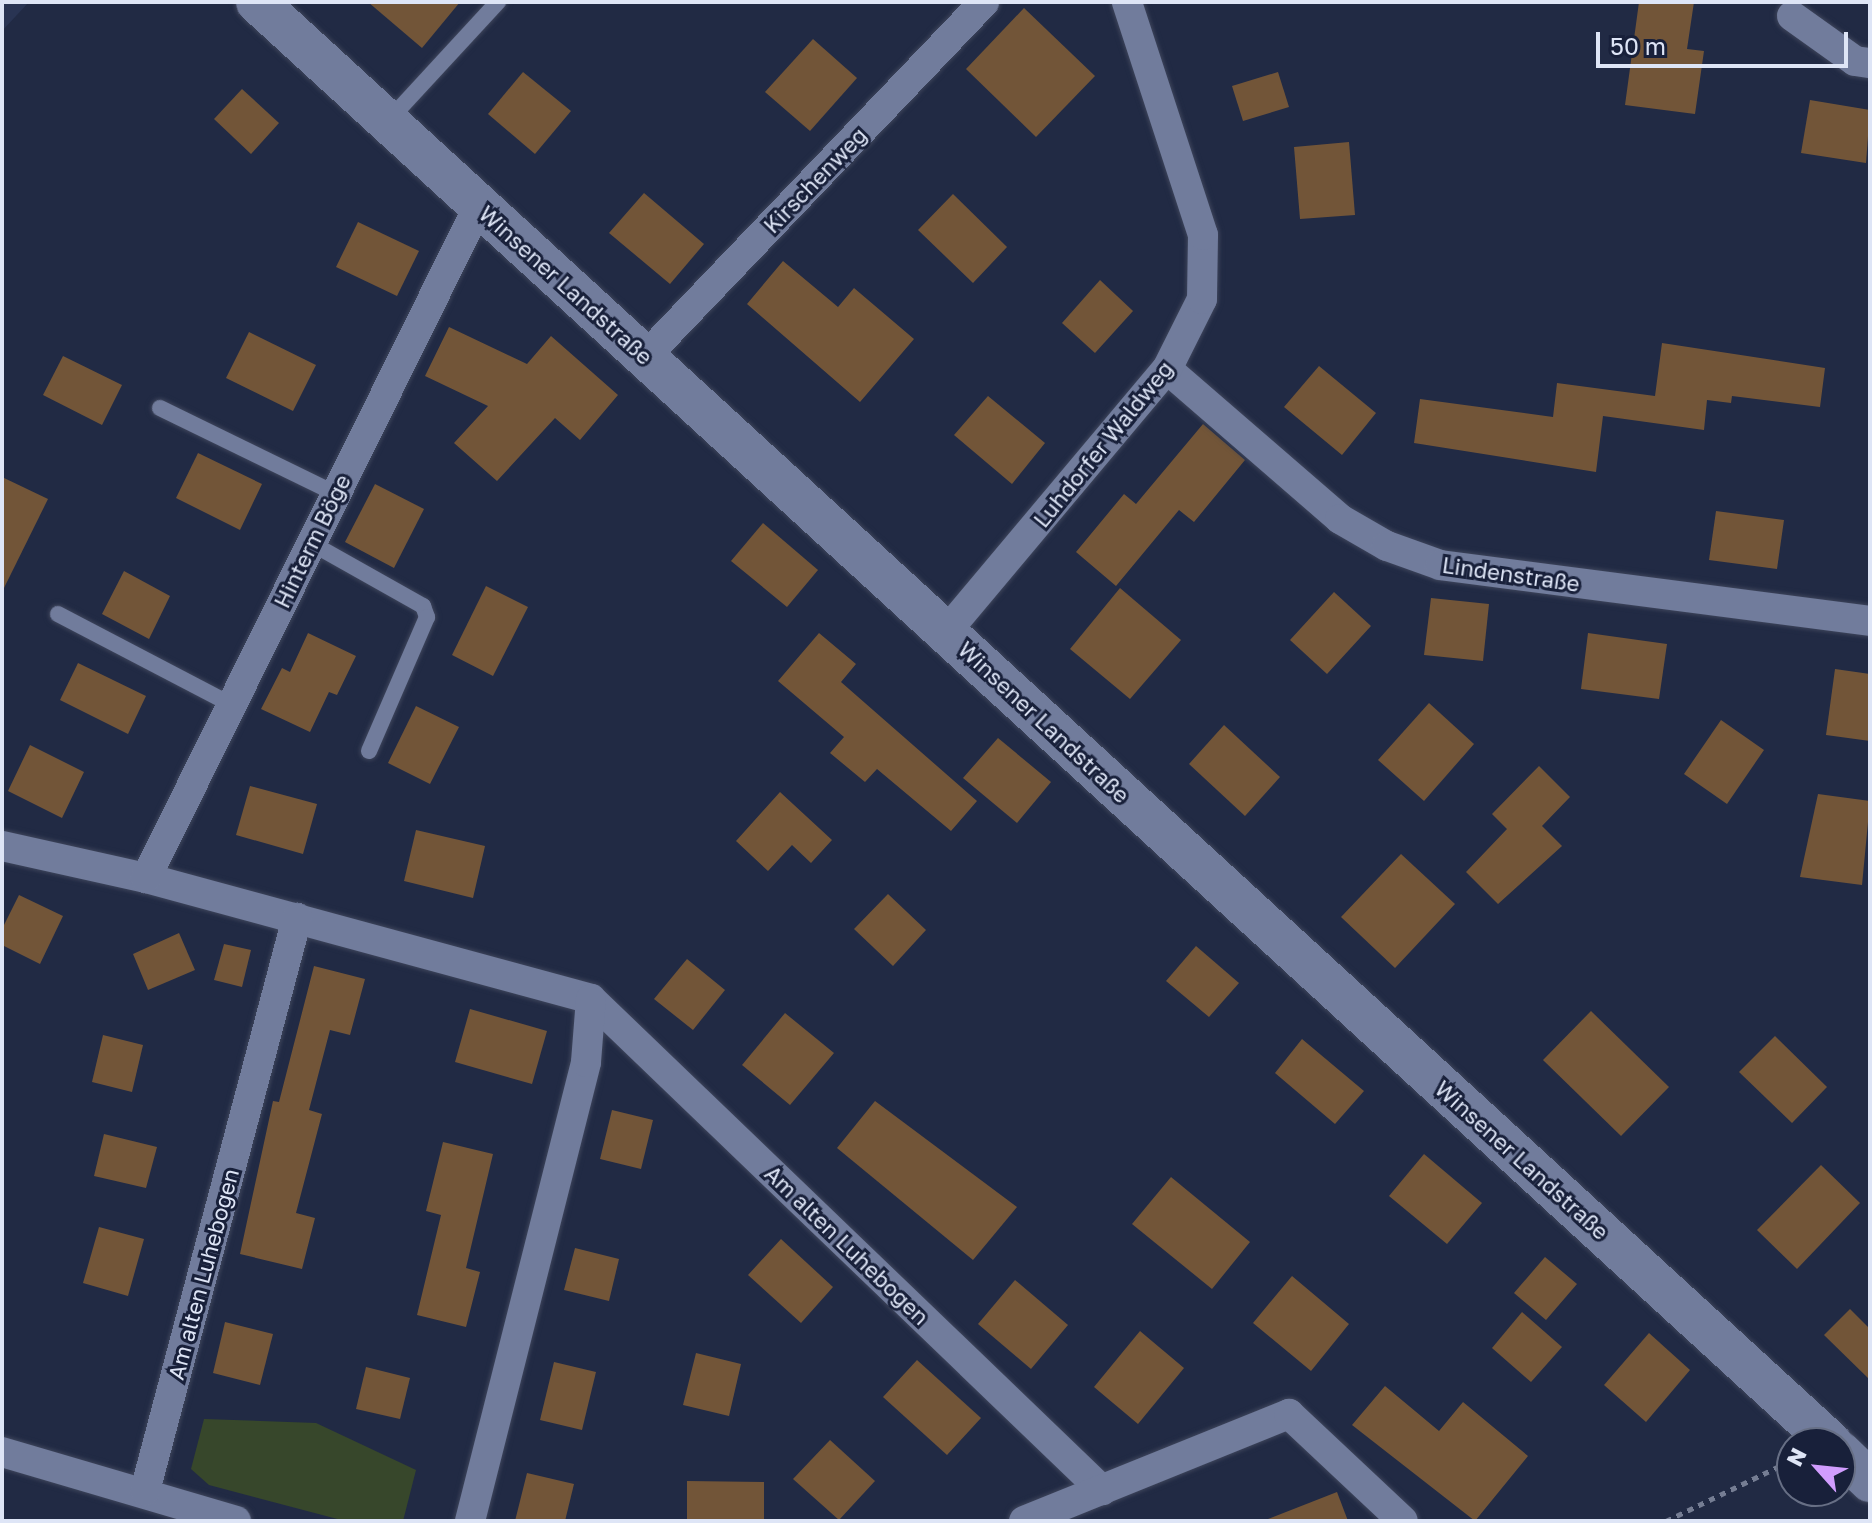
<!DOCTYPE html>
<html>
<head>
<meta charset="utf-8">
<style>
  body { margin:0 }
  #map { position:relative; width:1872px; height:1523px; overflow:hidden; background:#212a44; font-family:"Golos Text",sans-serif }
  div>[style] { position:absolute }
  .built>* { inset:0; background:#293453 }
  .green>* { inset:0; background:#37472b }
  .building>* { inset:0; background:#725538 }
  .path>* { height:5px; margin-top:-2.5px; transform-origin:0; background:repeating-linear-gradient(90deg,#757d93 0 6px,transparent 0 12px) }
  .roads { filter:drop-shadow(0 0 2px #3e455b) drop-shadow(0 0 2px #3e455b) }
  .service>* { height:16px; margin:-8px; padding:0 8px; transform-origin:8px; border-radius:8px; background:#717c9c }
  .minor>* { height:30px; margin:-15px; padding:0 15px; transform-origin:15px; border-radius:15px; background:#717c9c }
  .secondary>* { height:42px; margin:-21px; padding:0 21px; transform-origin:21px; border-radius:21px; background:#717c9c }
  span { translate:-50% -50%; white-space:nowrap; text-align:center; line-height:1.15; -webkit-text-stroke:6px #18203a; paint-order:stroke }
  .street-label { font-size:22px; color:#dee5f6 }
  .frame { position:absolute; inset:0; border:4px solid #dee5f6; pointer-events:none }
  .north { position:absolute; left:1776px; top:1427px; width:80px; height:80px; box-sizing:border-box; background:#18203a; border:2px solid #676f85; border-radius:50%; rotate:297deg; font-size:22px; font-weight:700; line-height:32px; text-align:center; color:#dee5f6 }
  .north::after { content:''; display:block; margin:auto; width:28px; height:36px; background:#d19dfe; clip-path:polygon(50% 0,100% 100%,50% 72%,0 100%) }
  .scale { position:absolute; left:1596px; top:32px; width:252px; height:36px; box-sizing:border-box; border:4px solid #dee5f6; border-top:0; padding-left:10px; font-size:24px; line-height:28px; white-space:nowrap; color:#dee5f6; -webkit-text-stroke:6px #18203a; paint-order:stroke }
</style>
</head>
<body>
<div id="map">
  <div class="built">
    <i style="clip-path:polygon(2px 2px,29px 2px,2px 31px)"></i>
  </div>
  <div class="green">
    <i style="clip-path:polygon(204px 1419px,316px 1423px,416px 1470px,403px 1521px,345px 1521px,209px 1485px,191px 1469px)"></i>
  </div>
  <div class="building">
    <i style="clip-path:polygon(368px 2px,460px 2px,422px 48px)"></i>
    <i style="clip-path:polygon(1639px 2px,1694px 2px,1687px 49px,1704px 51px,1695px 114px,1625px 105px)"></i>
    <i style="clip-path:polygon(1024px 8px,1095px 76px,1036px 137px,966px 69px)"></i>
    <i style="clip-path:polygon(813px 39px,857px 78px,810px 131px,765px 92px)"></i>
    <i style="clip-path:polygon(523px 72px,571px 111px,535px 154px,488px 114px)"></i>
    <i style="clip-path:polygon(1278px 72px,1289px 107px,1243px 121px,1232px 86px)"></i>
    <i style="clip-path:polygon(242px 89px,279px 123px,251px 154px,214px 119px)"></i>
    <i style="clip-path:polygon(1810px 100px,1870px 110px,1866px 163px,1801px 153px)"></i>
    <i style="clip-path:polygon(1349px 142px,1355px 215px,1300px 219px,1294px 147px)"></i>
    <i style="clip-path:polygon(644px 193px,704px 244px,670px 284px,609px 233px)"></i>
    <i style="clip-path:polygon(953px 194px,1007px 247px,973px 283px,918px 230px)"></i>
    <i style="clip-path:polygon(358px 222px,419px 251px,397px 296px,336px 267px)"></i>
    <i style="clip-path:polygon(783px 261px,838px 307px,854px 288px,914px 339px,860px 402px,747px 304px)"></i>
    <i style="clip-path:polygon(1100px 280px,1133px 311px,1095px 353px,1062px 323px)"></i>
    <i style="clip-path:polygon(449px 327px,527px 364px,551px 336px,618px 395px,580px 440px,555px 418px,497px 481px,454px 443px,488px 406px,425px 376px)"></i>
    <i style="clip-path:polygon(249px 332px,316px 365px,293px 411px,226px 378px)"></i>
    <i style="clip-path:polygon(1662px 343px,1825px 368px,1820px 407px,1732px 396px,1731px 403px,1707px 400px,1704px 430px,1603px 416px,1596px 472px,1414px 443px,1420px 399px,1553px 417px,1557px 383px,1655px 396px)"></i>
    <i style="clip-path:polygon(63px 356px,122px 385px,102px 425px,43px 395px)"></i>
    <i style="clip-path:polygon(1319px 366px,1376px 413px,1342px 455px,1284px 407px)"></i>
    <i style="clip-path:polygon(988px 396px,1045px 443px,1012px 484px,954px 435px)"></i>
    <i style="clip-path:polygon(1203px 424px,1245px 460px,1194px 522px,1179px 510px,1116px 586px,1076px 552px,1124px 494px,1136px 504px)"></i>
    <i style="clip-path:polygon(198px 453px,262px 484px,240px 530px,176px 498px)"></i>
    <i style="clip-path:polygon(2px 477px,48px 499px,2px 592px)"></i>
    <i style="clip-path:polygon(375px 484px,424px 509px,394px 568px,345px 542px)"></i>
    <i style="clip-path:polygon(1716px 511px,1784px 520px,1777px 569px,1709px 560px)"></i>
    <i style="clip-path:polygon(763px 523px,818px 570px,787px 607px,731px 561px)"></i>
    <i style="clip-path:polygon(124px 571px,170px 596px,149px 639px,102px 614px)"></i>
    <i style="clip-path:polygon(486px 586px,528px 607px,493px 676px,452px 655px)"></i>
    <i style="clip-path:polygon(1120px 588px,1181px 640px,1130px 699px,1070px 649px)"></i>
    <i style="clip-path:polygon(1334px 592px,1371px 626px,1327px 674px,1290px 640px)"></i>
    <i style="clip-path:polygon(1431px 598px,1489px 604px,1483px 661px,1424px 655px)"></i>
    <i style="clip-path:polygon(308px 633px,356px 656px,337px 695px,329px 692px,310px 732px,261px 709px,282px 668px,290px 672px)"></i>
    <i style="clip-path:polygon(819px 633px,856px 664px,841px 682px,977px 801px,951px 831px,877px 769px,865px 782px,830px 753px,844px 737px,778px 681px)"></i>
    <i style="clip-path:polygon(1588px 633px,1667px 644px,1659px 699px,1581px 689px)"></i>
    <i style="clip-path:polygon(78px 663px,146px 696px,128px 734px,60px 700px)"></i>
    <i style="clip-path:polygon(1835px 669px,1870px 674px,1870px 741px,1826px 735px)"></i>
    <i style="clip-path:polygon(1429px 703px,1474px 744px,1424px 801px,1378px 760px)"></i>
    <i style="clip-path:polygon(416px 706px,459px 727px,430px 784px,388px 763px)"></i>
    <i style="clip-path:polygon(1721px 720px,1764px 750px,1727px 804px,1684px 774px)"></i>
    <i style="clip-path:polygon(1224px 725px,1280px 777px,1245px 816px,1189px 764px)"></i>
    <i style="clip-path:polygon(998px 738px,1051px 782px,1017px 823px,963px 778px)"></i>
    <i style="clip-path:polygon(30px 745px,84px 772px,62px 818px,8px 791px)"></i>
    <i style="clip-path:polygon(1539px 766px,1570px 797px,1542px 826px,1562px 846px,1498px 904px,1466px 872px,1507px 829px,1492px 814px)"></i>
    <i style="clip-path:polygon(250px 786px,317px 804px,303px 854px,236px 835px)"></i>
    <i style="clip-path:polygon(780px 792px,832px 840px,811px 863px,792px 845px,768px 871px,736px 841px)"></i>
    <i style="clip-path:polygon(1818px 794px,1870px 801px,1862px 885px,1800px 877px)"></i>
    <i style="clip-path:polygon(416px 830px,485px 846px,473px 898px,404px 881px)"></i>
    <i style="clip-path:polygon(1401px 854px,1455px 904px,1395px 968px,1341px 917px)"></i>
    <i style="clip-path:polygon(888px 894px,926px 930px,893px 966px,854px 929px)"></i>
    <i style="clip-path:polygon(19px 895px,63px 916px,40px 964px,2px 945px,2px 929px)"></i>
    <i style="clip-path:polygon(179px 933px,195px 970px,148px 990px,133px 954px)"></i>
    <i style="clip-path:polygon(224px 944px,251px 950px,242px 987px,214px 980px)"></i>
    <i style="clip-path:polygon(1196px 946px,1239px 983px,1209px 1017px,1166px 981px)"></i>
    <i style="clip-path:polygon(687px 959px,725px 990px,693px 1030px,654px 999px)"></i>
    <i style="clip-path:polygon(314px 966px,365px 979px,350px 1035px,330px 1030px,309px 1110px,322px 1114px,296px 1213px,315px 1218px,302px 1269px,240px 1254px,273px 1101px,279px 1102px)"></i>
    <i style="clip-path:polygon(470px 1009px,547px 1031px,532px 1084px,455px 1062px)"></i>
    <i style="clip-path:polygon(1591px 1011px,1669px 1087px,1621px 1136px,1543px 1060px)"></i>
    <i style="clip-path:polygon(785px 1013px,834px 1053px,790px 1105px,742px 1065px)"></i>
    <i style="clip-path:polygon(103px 1035px,143px 1045px,132px 1092px,92px 1082px)"></i>
    <i style="clip-path:polygon(1775px 1036px,1827px 1087px,1792px 1123px,1739px 1072px)"></i>
    <i style="clip-path:polygon(1302px 1039px,1364px 1091px,1335px 1124px,1275px 1073px)"></i>
    <i style="clip-path:polygon(875px 1101px,1017px 1207px,973px 1260px,837px 1148px)"></i>
    <i style="clip-path:polygon(612px 1110px,653px 1120px,641px 1169px,600px 1159px)"></i>
    <i style="clip-path:polygon(104px 1134px,157px 1147px,146px 1188px,94px 1176px)"></i>
    <i style="clip-path:polygon(443px 1142px,493px 1154px,466px 1268px,480px 1272px,466px 1327px,417px 1315px,441px 1215px,426px 1211px)"></i>
    <i style="clip-path:polygon(1424px 1154px,1482px 1203px,1447px 1244px,1389px 1196px)"></i>
    <i style="clip-path:polygon(1821px 1165px,1860px 1203px,1797px 1269px,1757px 1230px)"></i>
    <i style="clip-path:polygon(1171px 1177px,1250px 1242px,1212px 1289px,1132px 1224px)"></i>
    <i style="clip-path:polygon(99px 1227px,144px 1239px,128px 1296px,83px 1283px)"></i>
    <i style="clip-path:polygon(781px 1239px,833px 1287px,801px 1323px,748px 1275px)"></i>
    <i style="clip-path:polygon(575px 1248px,619px 1259px,609px 1301px,564px 1290px)"></i>
    <i style="clip-path:polygon(1545px 1257px,1577px 1284px,1546px 1320px,1514px 1293px)"></i>
    <i style="clip-path:polygon(1292px 1276px,1349px 1324px,1311px 1371px,1253px 1323px)"></i>
    <i style="clip-path:polygon(1015px 1280px,1068px 1325px,1031px 1369px,978px 1324px)"></i>
    <i style="clip-path:polygon(1850px 1309px,1870px 1329px,1870px 1380px,1824px 1335px)"></i>
    <i style="clip-path:polygon(1522px 1312px,1562px 1347px,1531px 1382px,1492px 1348px)"></i>
    <i style="clip-path:polygon(225px 1322px,273px 1334px,260px 1385px,213px 1373px)"></i>
    <i style="clip-path:polygon(1140px 1331px,1184px 1368px,1138px 1424px,1094px 1387px)"></i>
    <i style="clip-path:polygon(1649px 1333px,1690px 1370px,1646px 1422px,1604px 1385px)"></i>
    <i style="clip-path:polygon(696px 1353px,741px 1364px,729px 1416px,683px 1405px)"></i>
    <i style="clip-path:polygon(917px 1360px,981px 1418px,947px 1455px,883px 1397px)"></i>
    <i style="clip-path:polygon(554px 1362px,596px 1372px,582px 1430px,540px 1420px)"></i>
    <i style="clip-path:polygon(366px 1367px,410px 1378px,400px 1419px,356px 1409px)"></i>
    <i style="clip-path:polygon(1385px 1386px,1439px 1431px,1463px 1402px,1528px 1456px,1475px 1521px,1352px 1425px)"></i>
    <i style="clip-path:polygon(830px 1440px,875px 1481px,839px 1520px,793px 1479px)"></i>
    <i style="clip-path:polygon(527px 1473px,574px 1484px,565px 1521px,515px 1521px)"></i>
    <i style="clip-path:polygon(687px 1481px,764px 1482px,764px 1521px,687px 1521px)"></i>
    <i style="clip-path:polygon(1337px 1492px,1348px 1521px,1268px 1521px,1268px 1519px)"></i>
  </div>
  <div class="path">
    <i style="left:1666px;top:1521px;width:140px;rotate:-25.8deg"></i>
  </div>
  <div class="roads">
    <div class="service">
      <i style="left:389px;top:120px;width:161px;rotate:-47.3deg"></i>
      <i style="left:160px;top:408px;width:196px;rotate:26deg"></i>
      <i style="left:311px;top:543px;width:129px;rotate:29.4deg"></i>
      <i style="left:423px;top:606px;width:12px;rotate:70deg"></i>
      <i style="left:427px;top:617px;width:146px;rotate:113.4deg"></i>
      <i style="left:58px;top:614px;width:196px;rotate:27.6deg"></i>
    </div>
    <div class="minor">
      <i style="left:1792px;top:16px;width:77px;rotate:35.5deg"></i>
      <i style="left:1855px;top:61px;width:15px;rotate:8deg"></i>
      <i style="left:645px;top:357px;width:491px;rotate:-46.3deg"></i>
      <i style="left:1167px;top:369px;width:229px;rotate:40.9deg"></i>
      <i style="left:1340px;top:519px;width:54px;rotate:29.9deg"></i>
      <i style="left:1387px;top:546px;width:56px;rotate:19.7deg"></i>
      <i style="left:1440px;top:565px;width:434px;rotate:7.4deg"></i>
      <i style="left:946px;top:632px;width:344px;rotate:-50deg"></i>
      <i style="left:1167px;top:369px;width:78px;rotate:-63.4deg"></i>
      <i style="left:1202px;top:299px;width:64px;rotate:-89.1deg"></i>
      <i style="left:1203px;top:235px;width:245px;rotate:-108.1deg"></i>
      <i style="left:2px;top:846px;width:148px;rotate:12.5deg"></i>
      <i style="left:146px;top:878px;width:461px;rotate:15.2deg"></i>
      <i style="left:591px;top:999px;width:709px;rotate:43.86deg"></i>
      <i style="left:146px;top:878px;width:751px;rotate:-63.67deg"></i>
      <i style="left:2px;top:1452px;width:244px;rotate:16.4deg"></i>
      <i style="left:145px;top:1491px;width:593px;rotate:-75.14deg"></i>
      <i style="left:470px;top:1521px;width:473px;rotate:-75.8deg"></i>
      <i style="left:586px;top:1062px;width:63px;rotate:-85.5deg"></i>
      <i style="left:1024px;top:1521px;width:286px;rotate:-22deg"></i>
      <i style="left:1289px;top:1414px;width:156px;rotate:43.2deg"></i>
    </div>
    <div class="secondary">
      <i style="left:257px;top:2px;width:2134px;rotate:42.47deg"></i>
      <i style="left:1840px;top:1452px;width:42px;rotate:44deg"></i>
    </div>
  </div>
  <div class="street-label">
    <span style="left:815px;top:180px;rotate:-46deg">Kirschenweg</span>
    <span style="left:566px;top:285px;rotate:42deg">Winsener Landstraße</span>
    <span style="left:1103px;top:444px;rotate:-51deg">Luhdorfer Waldweg</span>
    <span style="left:312px;top:541px;rotate:-64deg">Hinterm Böge</span>
    <span style="left:1511px;top:574px;rotate:8deg">Lindenstraße</span>
    <span style="left:1044px;top:722px;rotate:43deg">Winsener Landstraße</span>
    <span style="left:1522px;top:1160px;rotate:42deg">Winsener Landstraße</span>
    <span style="left:847px;top:1245px;rotate:44deg">Am alten Luhebogen</span>
    <span style="left:203px;top:1274px;rotate:-75deg">Am alten Luhebogen</span>
  </div>
  <div class="frame"></div>
  <div class="north">N</div>
  <div class="scale">50 m</div>
</div>
</body>
</html>
